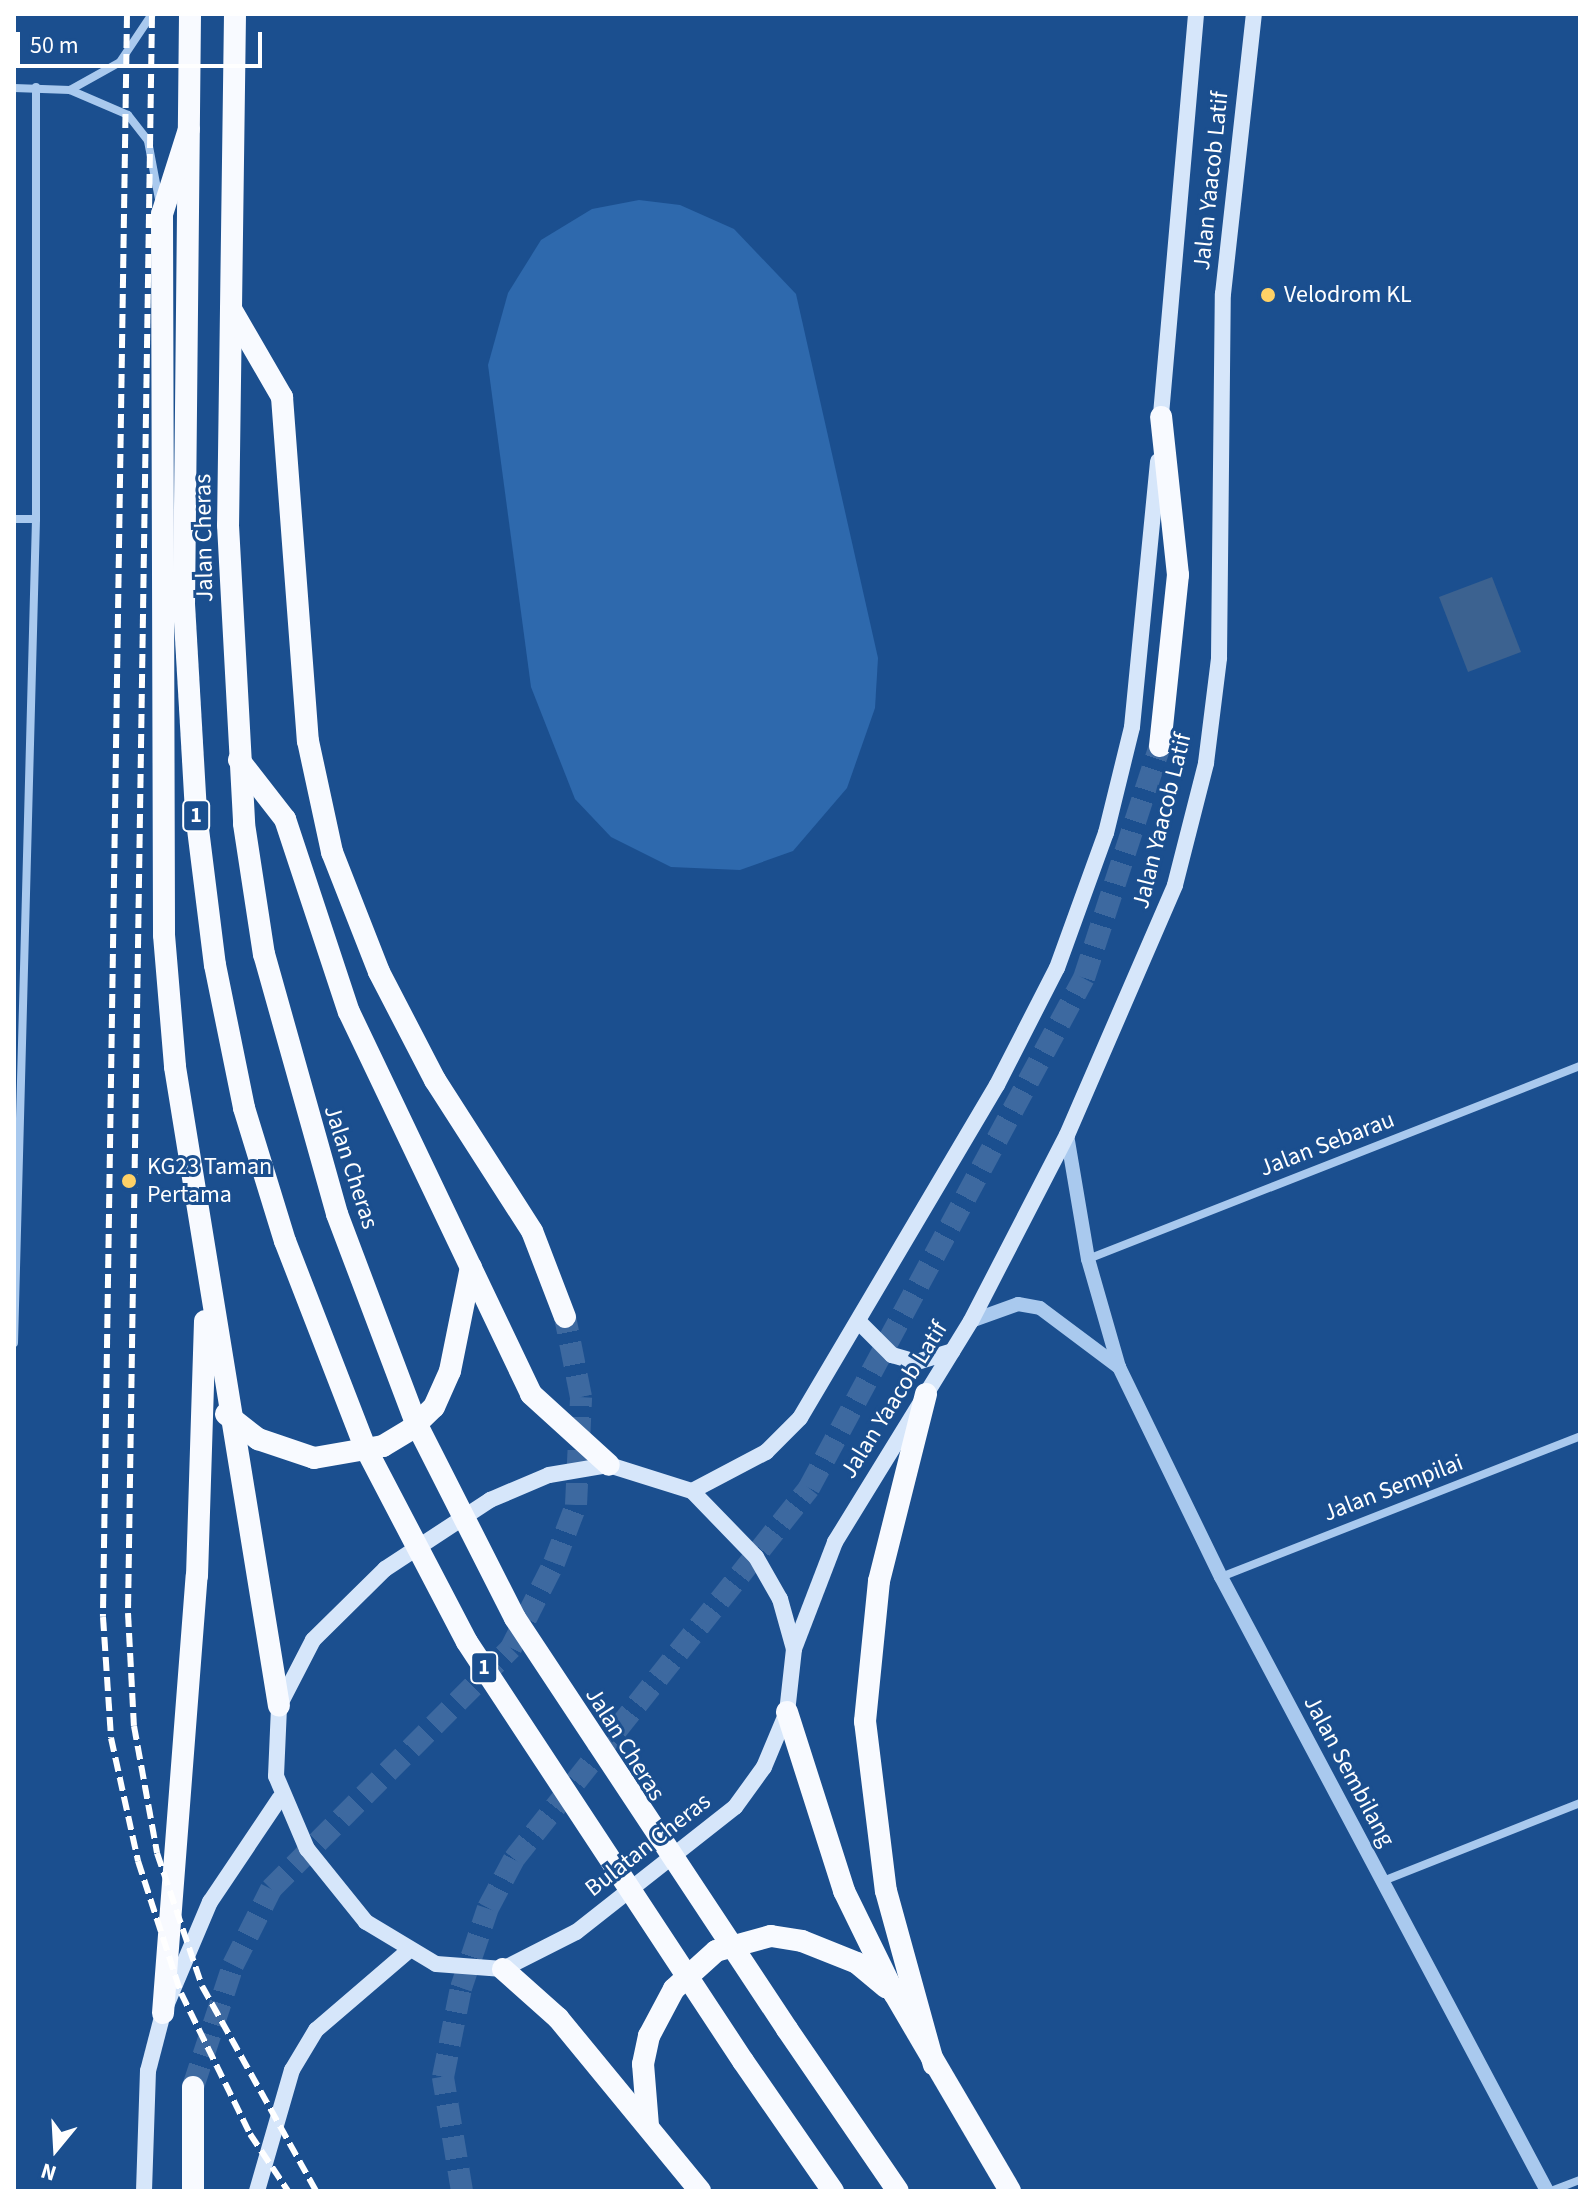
<!DOCTYPE html>
<html>
<head>
<meta charset="utf-8">
<style>
  body { margin:0 }
  #map { position:relative; width:1594px; height:2205px; overflow:hidden; background:#1b4f8f; font-family:"Source Sans 3",sans-serif }
  div>[style] { position:absolute }
  .green>* { inset:0; background:#2e69ad }
  .water>* { inset:0; background:#3c6290 }
  .trunk-tunnel>* { height:22px; margin-top:-11px; transform-origin:0; background:repeating-linear-gradient(90deg,#3d69a0 0 22px,transparent 0 33px) }
  .minor>* { height:8px; margin:-4px; padding:0 4px; transform-origin:4px; border-radius:4px; background:#a9c9ee }
  .tertiary>* { height:14px; margin:-7px; padding:0 7px; transform-origin:7px; border-radius:7px; background:#a9c9ee }
  .secondary>* { height:16px; margin:-8px; padding:0 8px; transform-origin:8px; border-radius:8px; background:#d6e6fa }
  .trunk>* { height:22px; margin:-11px; padding:0 11px; transform-origin:11px; border-radius:11px; background:#f8faff }
  .rail>* { height:6px; margin-top:-3px; transform-origin:0; background:repeating-linear-gradient(90deg,#fff 0 14px,transparent 0 20px) }
  .trunk-bridge>* { height:22px; margin:-11px; padding:0 11px; transform-origin:11px; border-radius:11px; background:#f8faff }
  .dots>* { width:22px; height:22px; translate:-50% -50%; box-sizing:border-box; border:4px solid #1b4f8f; border-radius:50% }
  span { translate:-50% -50%; white-space:nowrap; text-align:center; line-height:1.15; -webkit-text-stroke:6px #1b4f8f; paint-order:stroke }
  .shield-label span { padding:2px 6px; background:#1b4f8f; border:2px solid; border-radius:6px; -webkit-text-stroke-width:0 }
  .shield-label { font-size:22px; color:#fff; font-weight:700 }
  .street-label { font-size:24px; color:#fff }
  .poi-label { font-size:24px; color:#fff }
  .left { translate:0 -50%; text-align:left }
  .frame { position:absolute; inset:0; border:16px solid #fff; pointer-events:none }
  .north { position:absolute; left:16px; top:2109px; width:80px; height:80px; -webkit-text-stroke:6px #1b4f8f; paint-order:stroke; rotate:198deg; font-size:22px; font-weight:700; line-height:32px; text-align:center; color:#fff }
  .north::after { content:''; display:block; margin:auto; width:28px; height:36px; background:#fff; clip-path:polygon(50% 0,100% 100%,50% 72%,0 100%) }
  .scale { position:absolute; left:16px; top:32px; width:246px; height:36px; box-sizing:border-box; border:4px solid #fff; border-top:0; padding-left:10px; font-size:24px; line-height:28px; white-space:nowrap; color:#fff; -webkit-text-stroke:6px #1b4f8f; paint-order:stroke }
</style>
</head>
<body>
<div id="map">
  <div class="green">
    <i style="clip-path:polygon(639px 200px,680px 205px,734px 229px,796px 294px,878px 658px,875px 708px,847px 788px,793px 851px,740px 870px,671px 867px,611px 837px,575px 799px,531px 687px,488px 365px,508px 293px,541px 240px,592px 209px)"></i>
  </div>
  <div class="water">
    <i style="clip-path:polygon(1492px 577px,1521px 652px,1468px 672px,1439px 597px)"></i>
  </div>
  <div class="trunk-tunnel">
    <i style="left:193px;top:2087px;width:128px;rotate:-71.8deg"></i>
    <i style="left:233px;top:1965px;width:85px;rotate:-63.4deg"></i>
    <i style="left:271px;top:1889px;width:340px;rotate:-45.1deg"></i>
    <i style="left:511px;top:1648px;width:95px;rotate:-63.2deg"></i>
    <i style="left:554px;top:1563px;width:62px;rotate:-69.2deg"></i>
    <i style="left:576px;top:1505px;width:108px;rotate:-87.3deg"></i>
    <i style="left:581px;top:1397px;width:82px;rotate:-101.3deg"></i>
    <i style="left:462px;top:2191px;width:116px;rotate:-99.5deg"></i>
    <i style="left:443px;top:2077px;width:91px;rotate:-78.6deg"></i>
    <i style="left:461px;top:1988px;width:84px;rotate:-71.4deg"></i>
    <i style="left:488px;top:1908px;width:55px;rotate:-62deg"></i>
    <i style="left:514px;top:1859px;width:474px;rotate:-51.5deg"></i>
    <i style="left:809px;top:1488px;width:579px;rotate:-61.67deg"></i>
    <i style="left:1084px;top:978px;width:244px;rotate:-71.9deg"></i>
  </div>
  <div class="minor">
    <i style="left:14px;top:88px;width:56px;rotate:2deg"></i>
    <i style="left:70px;top:90px;width:63px;rotate:23.3deg"></i>
    <i style="left:128px;top:115px;width:33px;rotate:52deg"></i>
    <i style="left:148px;top:141px;width:59px;rotate:79.3deg"></i>
    <i style="left:70px;top:90px;width:57px;rotate:-29.2deg"></i>
    <i style="left:120px;top:62px;width:58px;rotate:-56.3deg"></i>
    <i style="left:14px;top:519px;width:22px"></i>
    <i style="left:1088px;top:1259px;width:529px;rotate:-21.42deg"></i>
    <i style="left:14px;top:1343px;width:824px;rotate:-88.47deg"></i>
    <i style="left:36px;top:519px;width:432px;rotate:-90deg"></i>
    <i style="left:1221px;top:1577px;width:386px;rotate:-21.4deg"></i>
    <i style="left:1383px;top:1881px;width:212px;rotate:-21.6deg"></i>
    <i style="left:1551px;top:2191px;width:31px;rotate:-21deg"></i>
  </div>
  <div class="tertiary">
    <i style="left:1067px;top:1135px;width:126px;rotate:80.4deg"></i>
    <i style="left:1088px;top:1259px;width:112px;rotate:74deg"></i>
    <i style="left:1119px;top:1367px;width:233px;rotate:64.1deg"></i>
    <i style="left:1221px;top:1577px;width:695px;rotate:62.03deg"></i>
    <i style="left:971px;top:1321px;width:50px;rotate:-19.9deg"></i>
    <i style="left:1018px;top:1304px;width:22px;rotate:10deg"></i>
    <i style="left:1040px;top:1308px;width:99px;rotate:36.8deg"></i>
  </div>
  <div class="secondary">
    <i style="left:1160px;top:426px;width:414px;rotate:-85deg"></i>
    <i style="left:859px;top:1322px;width:47px;rotate:45deg"></i>
    <i style="left:892px;top:1355px;width:26px;rotate:16deg"></i>
    <i style="left:917px;top:1362px;width:37px;rotate:-17deg"></i>
    <i style="left:609px;top:1465px;width:87px;rotate:17.4deg"></i>
    <i style="left:692px;top:1491px;width:92px;rotate:45.9deg"></i>
    <i style="left:756px;top:1557px;width:48px;rotate:60.3deg"></i>
    <i style="left:780px;top:1599px;width:52px;rotate:74.4deg"></i>
    <i style="left:794px;top:1649px;width:63px;rotate:96.3deg"></i>
    <i style="left:787px;top:1712px;width:60px;rotate:112.7deg"></i>
    <i style="left:764px;top:1767px;width:49px;rotate:125.9deg"></i>
    <i style="left:735px;top:1807px;width:202px;rotate:141.8deg"></i>
    <i style="left:576px;top:1932px;width:82px;rotate:153.1deg"></i>
    <i style="left:503px;top:1969px;width:67px;rotate:-175.7deg"></i>
    <i style="left:436px;top:1964px;width:82px;rotate:-149deg"></i>
    <i style="left:366px;top:1922px;width:94px;rotate:-128.9deg"></i>
    <i style="left:307px;top:1849px;width:79px;rotate:-113deg"></i>
    <i style="left:276px;top:1776px;width:70px;rotate:-87.5deg"></i>
    <i style="left:279px;top:1706px;width:74px;rotate:-62.7deg"></i>
    <i style="left:313px;top:1640px;width:101px;rotate:-44.6deg"></i>
    <i style="left:385px;top:1569px;width:126px;rotate:-33.3deg"></i>
    <i style="left:490px;top:1500px;width:64px;rotate:-23deg"></i>
    <i style="left:549px;top:1475px;width:61px;rotate:-9.5deg"></i>
    <i style="left:692px;top:1491px;width:84px;rotate:-27.8deg"></i>
    <i style="left:766px;top:1452px;width:48px;rotate:-45deg"></i>
    <i style="left:800px;top:1418px;width:387px;rotate:-59.4deg"></i>
    <i style="left:997px;top:1085px;width:131px;rotate:-62.9deg"></i>
    <i style="left:1057px;top:968px;width:144px;rotate:-70.1deg"></i>
    <i style="left:1106px;top:833px;width:109px;rotate:-76.2deg"></i>
    <i style="left:1132px;top:727px;width:267px;rotate:-84.4deg"></i>
    <i style="left:794px;top:1649px;width:115px;rotate:-69deg"></i>
    <i style="left:835px;top:1542px;width:259px;rotate:-58.4deg"></i>
    <i style="left:971px;top:1321px;width:209px;rotate:-62.7deg"></i>
    <i style="left:1067px;top:1135px;width:272px;rotate:-66.6deg"></i>
    <i style="left:1175px;top:885px;width:126px;rotate:-75.7deg"></i>
    <i style="left:1206px;top:763px;width:106px;rotate:-82.9deg"></i>
    <i style="left:1219px;top:658px;width:364px;rotate:-89.4deg"></i>
    <i style="left:1223px;top:294px;width:282px;rotate:-83.7deg"></i>
    <i style="left:144px;top:2191px;width:120px;rotate:-88.1deg"></i>
    <i style="left:148px;top:2071px;width:60px;rotate:-75.5deg"></i>
    <i style="left:163px;top:2013px;width:121px;rotate:-67.1deg"></i>
    <i style="left:210px;top:1902px;width:125px;rotate:-56.1deg"></i>
    <i style="left:257px;top:2191px;width:126px;rotate:-73.9deg"></i>
    <i style="left:292px;top:2070px;width:47px;rotate:-59deg"></i>
    <i style="left:316px;top:2030px;width:120px;rotate:-40.6deg"></i>
  </div>
  <div class="trunk">
    <i style="left:190px;top:14px;width:590px;rotate:90.58deg"></i>
    <i style="left:184px;top:604px;width:209px;rotate:86.7deg"></i>
    <i style="left:196px;top:813px;width:153px;rotate:82.9deg"></i>
    <i style="left:215px;top:965px;width:146px;rotate:78.5deg"></i>
    <i style="left:244px;top:1108px;width:139px;rotate:72.9deg"></i>
    <i style="left:235px;top:14px;width:511px;rotate:90.78deg"></i>
    <i style="left:228px;top:525px;width:299px;rotate:86.9deg"></i>
    <i style="left:244px;top:824px;width:132px;rotate:81.3deg"></i>
    <i style="left:264px;top:954px;width:270px;rotate:74.3deg"></i>
    <i style="left:189px;top:129px;width:89px;rotate:107.6deg"></i>
    <i style="left:162px;top:214px;width:721px;rotate:89.84deg"></i>
    <i style="left:164px;top:935px;width:132px;rotate:85.2deg"></i>
    <i style="left:175px;top:1067px;width:647px;rotate:80.76deg"></i>
    <i style="left:231px;top:309px;width:102px;rotate:59.9deg"></i>
    <i style="left:282px;top:397px;width:345px;rotate:85.7deg"></i>
    <i style="left:308px;top:741px;width:114px;rotate:77.8deg"></i>
    <i style="left:332px;top:852px;width:129px;rotate:68.6deg"></i>
    <i style="left:379px;top:972px;width:122px;rotate:62.6deg"></i>
    <i style="left:435px;top:1080px;width:179px;rotate:57.3deg"></i>
    <i style="left:532px;top:1231px;width:92px;rotate:69deg"></i>
    <i style="left:1160px;top:746px;width:172px;rotate:-84deg"></i>
    <i style="left:1178px;top:575px;width:159px;rotate:-96.1deg"></i>
    <i style="left:239px;top:760px;width:75px;rotate:52.1deg"></i>
    <i style="left:285px;top:819px;width:203px;rotate:71.7deg"></i>
    <i style="left:349px;top:1012px;width:423px;rotate:64.5deg"></i>
    <i style="left:531px;top:1394px;width:105px;rotate:42.3deg"></i>
    <i style="left:926px;top:1394px;width:193px;rotate:104.1deg"></i>
    <i style="left:879px;top:1581px;width:141px;rotate:95.7deg"></i>
    <i style="left:865px;top:1721px;width:171px;rotate:83deg"></i>
    <i style="left:886px;top:1891px;width:180px;rotate:74.6deg"></i>
    <i style="left:226px;top:1414px;width:41px;rotate:38deg"></i>
    <i style="left:258px;top:1439px;width:59px;rotate:18.7deg"></i>
    <i style="left:314px;top:1458px;width:70px;rotate:-9.9deg"></i>
    <i style="left:383px;top:1446px;width:31px;rotate:-31deg"></i>
    <i style="left:410px;top:1430px;width:33px;rotate:-44deg"></i>
    <i style="left:434px;top:1407px;width:39px;rotate:-66deg"></i>
    <i style="left:450px;top:1371px;width:106px;rotate:-78.6deg"></i>
    <i style="left:787px;top:1712px;width:188px;rotate:72.3deg"></i>
    <i style="left:844px;top:1891px;width:114px;rotate:63.9deg"></i>
    <i style="left:894px;top:1993px;width:229px;rotate:59.6deg"></i>
    <i style="left:503px;top:1969px;width:74px;rotate:41.7deg"></i>
    <i style="left:558px;top:2018px;width:224px;rotate:50.6deg"></i>
    <i style="left:163px;top:2013px;width:438px;rotate:-85.6deg"></i>
    <i style="left:197px;top:1576px;width:255px;rotate:-88.2deg"></i>
    <i style="left:787px;top:2029px;width:196px;rotate:55.6deg"></i>
    <i style="left:743px;top:2061px;width:158px;rotate:55.3deg"></i>
    <i style="left:193px;top:2087px;width:104px;rotate:90deg"></i>
    <i style="left:648px;top:2126px;width:62px;rotate:-94.6deg"></i>
    <i style="left:643px;top:2064px;width:29px;rotate:-78deg"></i>
    <i style="left:649px;top:2036px;width:53px;rotate:-62deg"></i>
    <i style="left:674px;top:1989px;width:57px;rotate:-42.1deg"></i>
    <i style="left:716px;top:1951px;width:57px;rotate:-15.3deg"></i>
    <i style="left:771px;top:1936px;width:31px;rotate:9deg"></i>
    <i style="left:802px;top:1941px;width:59px;rotate:21.8deg"></i>
    <i style="left:857px;top:1963px;width:38px;rotate:40deg"></i>
  </div>
  <div class="rail">
    <i style="left:127px;top:14px;width:1603px;rotate:90.86deg"></i>
    <i style="left:103px;top:1617px;width:121px;rotate:86.2deg"></i>
    <i style="left:111px;top:1738px;width:126px;rotate:77.6deg"></i>
    <i style="left:138px;top:1861px;width:139px;rotate:72deg"></i>
    <i style="left:181px;top:1993px;width:157px;rotate:63.9deg"></i>
    <i style="left:250px;top:2134px;width:69px;rotate:56.3deg"></i>
    <i style="left:152px;top:14px;width:1599px;rotate:90.86deg"></i>
    <i style="left:128px;top:1613px;width:113px;rotate:87deg"></i>
    <i style="left:134px;top:1726px;width:129px;rotate:79.7deg"></i>
    <i style="left:157px;top:1853px;width:140px;rotate:71.3deg"></i>
    <i style="left:202px;top:1986px;width:235px;rotate:60.9deg"></i>
  </div>
  <div class="trunk-bridge">
    <i style="left:337px;top:1214px;width:223px;rotate:69.3deg"></i>
    <i style="left:416px;top:1423px;width:219px;rotate:63.1deg"></i>
    <i style="left:515px;top:1618px;width:493px;rotate:56.5deg"></i>
    <i style="left:285px;top:1241px;width:219px;rotate:68.8deg"></i>
    <i style="left:364px;top:1445px;width:222px;rotate:62.4deg"></i>
    <i style="left:467px;top:1642px;width:502px;rotate:56.63deg"></i>
  </div>
  <div class="dots">
    <i style="left:1268px;top:295px;background:#ffd166"></i>
    <i style="left:129px;top:1181px;background:#ffd166"></i>
  </div>
  <div class="shield-label">
    <span style="left:196px;top:816px">1</span>
    <span style="left:484px;top:1668px">1</span>
  </div>
  <div class="street-label">
    <span style="left:1211px;top:181px;rotate:-84deg">Jalan Yaacob Latif</span>
    <span style="left:204px;top:538px;rotate:-91deg">Jalan Cheras</span>
    <span style="left:1162px;top:821px;rotate:-76deg">Jalan Yaacob Latif</span>
    <span style="left:1327px;top:1144px;rotate:-21deg">Jalan Sebarau</span>
    <span style="left:351px;top:1167px;rotate:72deg">Jalan Cheras</span>
    <span style="left:894px;top:1400px;rotate:-58deg">Jalan Yaacob Latif</span>
    <span style="left:1393px;top:1488px;rotate:-21deg">Jalan Sempilai</span>
    <span style="left:625px;top:1744px;rotate:58deg">Jalan Cheras</span>
    <span style="left:1349px;top:1771px;rotate:62deg">Jalan Sembilang</span>
    <span style="left:648px;top:1845px;rotate:-38deg">Bulatan Cheras</span>
  </div>
  <div class="poi-label">
    <span class="left" style="left:1284px;top:295px">Velodrom KL</span>
    <span class="left" style="left:147px;top:1181px">KG23 Taman<br>Pertama</span>
  </div>
  <div class="frame"></div>
  <div class="north">N</div>
  <div class="scale">50 m</div>
</div>
</body>
</html>
